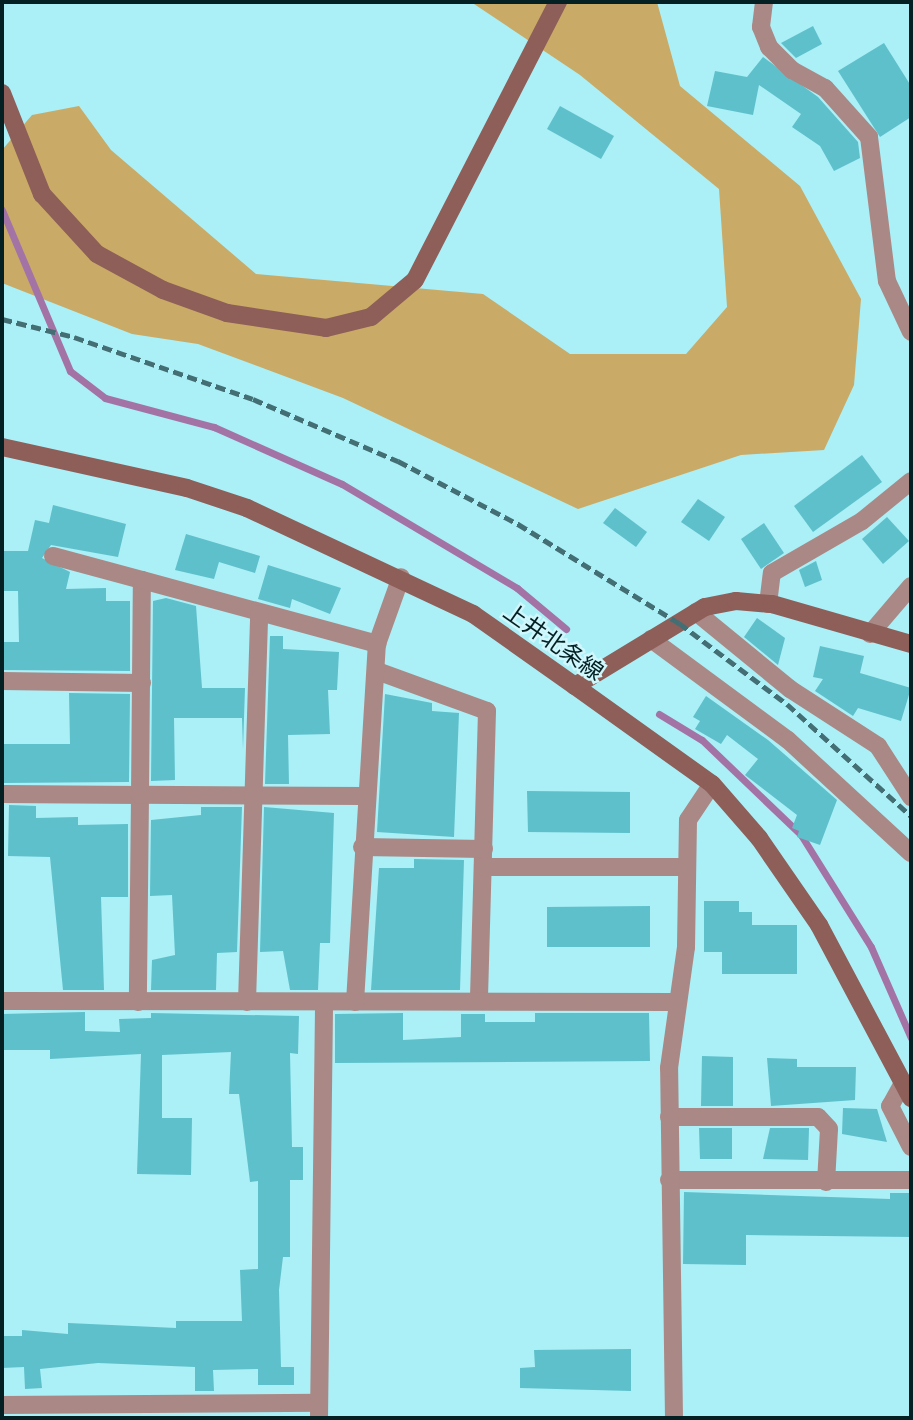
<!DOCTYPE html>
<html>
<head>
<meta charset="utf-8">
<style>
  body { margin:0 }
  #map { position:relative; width:913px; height:1420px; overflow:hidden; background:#abeff7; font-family:Manrope,"Noto Sans JP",sans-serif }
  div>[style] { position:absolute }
  .forest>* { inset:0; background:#c9aa67 }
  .stream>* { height:7px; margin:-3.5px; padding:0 3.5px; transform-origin:3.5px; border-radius:3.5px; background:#a473a6 }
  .building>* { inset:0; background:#5dc0cb }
  .street>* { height:18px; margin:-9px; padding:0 9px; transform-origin:9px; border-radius:9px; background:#aa8885 }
  .secondary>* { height:18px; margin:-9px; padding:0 9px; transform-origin:9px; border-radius:9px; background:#8e5e59 }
  .rail>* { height:5px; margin-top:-2.5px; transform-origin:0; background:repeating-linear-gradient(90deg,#436f74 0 10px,transparent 0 15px) }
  span { translate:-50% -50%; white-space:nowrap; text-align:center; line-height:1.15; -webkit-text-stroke:5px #cff7fc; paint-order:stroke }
  .street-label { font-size:23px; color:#042023 }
  .frame { position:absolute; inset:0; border:4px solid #042023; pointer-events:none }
</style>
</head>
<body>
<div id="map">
  <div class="forest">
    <i style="clip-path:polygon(471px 2px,657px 2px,680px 86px,800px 186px,861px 299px,854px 385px,824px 450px,741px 455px,578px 509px,343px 398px,198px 344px,132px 334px,2px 283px,2px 150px,32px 115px,79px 106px,111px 150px,256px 274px,483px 294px,570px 354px,686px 354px,727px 307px,719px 189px,580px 75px)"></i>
  </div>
  <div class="stream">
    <i style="left:2px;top:210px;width:175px;rotate:67.1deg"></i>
    <i style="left:70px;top:371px;width:44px;rotate:37.6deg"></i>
    <i style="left:105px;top:398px;width:113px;rotate:14.9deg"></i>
    <i style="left:214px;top:427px;width:140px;rotate:24deg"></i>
    <i style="left:342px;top:484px;width:204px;rotate:30.7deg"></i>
    <i style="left:517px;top:588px;width:64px;rotate:39.9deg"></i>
    <i style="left:659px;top:714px;width:50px;rotate:31.2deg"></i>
    <i style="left:702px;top:740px;width:137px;rotate:43.8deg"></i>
    <i style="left:801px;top:835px;width:132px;rotate:58deg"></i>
    <i style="left:871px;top:947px;width:99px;rotate:66.3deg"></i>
  </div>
  <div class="building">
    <i style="clip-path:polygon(813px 26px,822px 44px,796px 58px,781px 43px)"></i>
    <i style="clip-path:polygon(884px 43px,911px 86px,911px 117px,880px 137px,838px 71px)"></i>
    <i style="clip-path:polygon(763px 57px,818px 97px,858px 142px,860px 158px,834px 171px,820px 146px,792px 127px,801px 114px,759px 85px,753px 115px,707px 106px,715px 71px,747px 77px)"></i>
    <i style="clip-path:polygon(560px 106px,614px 136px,601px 159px,547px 129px)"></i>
    <i style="clip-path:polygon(862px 455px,882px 482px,813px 532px,794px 506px)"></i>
    <i style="clip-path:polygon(698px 499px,725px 517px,709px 541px,681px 522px)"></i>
    <i style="clip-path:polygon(53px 505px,126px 524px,118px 557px,51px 545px,42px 558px,70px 572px,66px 589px,106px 588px,106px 601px,130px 601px,130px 671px,2px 670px,2px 642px,19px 642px,18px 591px,2px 591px,2px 551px,28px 551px,35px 520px,49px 523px)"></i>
    <i style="clip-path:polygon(615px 508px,647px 532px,636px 547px,603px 523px)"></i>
    <i style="clip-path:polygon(887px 517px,909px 541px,883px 564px,862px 539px)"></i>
    <i style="clip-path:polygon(764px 523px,784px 553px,761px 569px,741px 539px)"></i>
    <i style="clip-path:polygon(186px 534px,260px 556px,255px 573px,219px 562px,214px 579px,175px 570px)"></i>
    <i style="clip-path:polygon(816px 561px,822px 580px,805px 587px,799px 570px)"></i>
    <i style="clip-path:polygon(268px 565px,341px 588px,330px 614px,292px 599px,290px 608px,258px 599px)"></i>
    <i style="clip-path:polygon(166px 598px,196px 606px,202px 688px,245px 688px,243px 749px,242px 718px,174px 718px,175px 780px,151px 781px,153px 601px)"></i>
    <i style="clip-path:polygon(757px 618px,785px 638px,778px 665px,744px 637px)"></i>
    <i style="clip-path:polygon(270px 636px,283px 636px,283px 649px,339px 652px,337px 690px,328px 690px,330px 734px,288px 735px,289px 784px,265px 784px)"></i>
    <i style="clip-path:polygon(820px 646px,864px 656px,860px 673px,911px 688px,901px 721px,858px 708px,853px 716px,815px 691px,823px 679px,813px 677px)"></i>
    <i style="clip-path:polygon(69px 693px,130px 694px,129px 782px,2px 783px,2px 744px,70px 744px)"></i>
    <i style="clip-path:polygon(385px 694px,432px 703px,432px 711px,459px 713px,454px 837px,377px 832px)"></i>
    <i style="clip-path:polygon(706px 696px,768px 740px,837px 800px,820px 845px,797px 837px,799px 831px,792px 828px,797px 815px,745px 775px,758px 759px,727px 735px,721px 744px,695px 729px,700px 721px,693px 717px)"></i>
    <i style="clip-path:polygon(527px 791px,630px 792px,630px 833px,528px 832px)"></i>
    <i style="clip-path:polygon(9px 805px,36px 806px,36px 818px,78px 817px,78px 825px,128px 824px,128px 897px,101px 897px,104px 990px,63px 990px,50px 857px,8px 856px)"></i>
    <i style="clip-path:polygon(201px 807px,242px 807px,237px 952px,217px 953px,216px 990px,151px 990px,152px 960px,175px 955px,172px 895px,150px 896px,151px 820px,201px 815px)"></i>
    <i style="clip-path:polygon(264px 807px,334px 813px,330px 943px,320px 943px,318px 990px,290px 990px,283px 951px,260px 952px)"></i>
    <i style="clip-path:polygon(414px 859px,464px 860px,460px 990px,371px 990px,379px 868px,414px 868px)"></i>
    <i style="clip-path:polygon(704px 901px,739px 901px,739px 912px,752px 912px,752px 925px,797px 925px,797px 974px,722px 974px,722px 952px,704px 952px)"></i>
    <i style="clip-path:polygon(650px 906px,650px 947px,547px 947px,547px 907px)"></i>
    <i style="clip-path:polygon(85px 1012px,85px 1031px,120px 1032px,119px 1019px,151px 1018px,151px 1013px,299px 1016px,298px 1054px,290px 1053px,292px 1147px,303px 1147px,303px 1180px,290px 1180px,290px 1257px,283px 1257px,279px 1290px,281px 1367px,294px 1367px,294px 1385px,258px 1385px,258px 1369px,213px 1370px,214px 1391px,195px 1391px,195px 1367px,98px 1363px,40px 1369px,42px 1388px,25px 1389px,24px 1367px,2px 1368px,2px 1336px,22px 1336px,22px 1330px,68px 1334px,68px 1323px,176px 1328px,176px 1321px,242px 1321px,240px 1270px,258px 1269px,258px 1181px,250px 1182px,239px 1094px,229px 1094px,231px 1052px,162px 1055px,162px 1118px,192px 1118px,191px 1175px,137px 1174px,141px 1054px,50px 1059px,50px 1050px,2px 1050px,2px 1014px)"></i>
    <i style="clip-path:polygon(403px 1013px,403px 1040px,461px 1037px,461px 1014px,485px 1014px,485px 1022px,535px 1022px,535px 1013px,649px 1013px,650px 1061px,335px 1063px,335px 1014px)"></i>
    <i style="clip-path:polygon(702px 1056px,733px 1057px,733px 1106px,701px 1106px)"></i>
    <i style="clip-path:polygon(767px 1058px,797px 1059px,797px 1067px,856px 1067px,855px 1100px,771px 1106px)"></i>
    <i style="clip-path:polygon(843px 1108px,877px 1109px,887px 1142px,842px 1134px)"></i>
    <i style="clip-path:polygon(699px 1128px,732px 1128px,732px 1159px,700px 1159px)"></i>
    <i style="clip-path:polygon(770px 1128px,809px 1128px,808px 1160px,763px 1159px)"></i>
    <i style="clip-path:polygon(684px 1192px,890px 1199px,890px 1193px,911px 1193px,911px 1237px,746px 1235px,746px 1265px,683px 1264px)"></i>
    <i style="clip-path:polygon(631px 1349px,631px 1391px,520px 1388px,520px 1368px,535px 1367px,534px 1350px)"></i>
  </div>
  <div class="street">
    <i style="left:764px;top:2px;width:25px;rotate:97deg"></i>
    <i style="left:761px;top:27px;width:22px;rotate:68deg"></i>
    <i style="left:769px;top:47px;width:33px;rotate:45deg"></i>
    <i style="left:792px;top:70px;width:38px;rotate:29deg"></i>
    <i style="left:825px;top:88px;width:66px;rotate:48.1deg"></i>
    <i style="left:869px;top:137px;width:145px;rotate:82.9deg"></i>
    <i style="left:887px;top:281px;width:56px;rotate:64.8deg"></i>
    <i style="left:53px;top:556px;width:92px;rotate:15.1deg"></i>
    <i style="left:768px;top:604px;width:31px;rotate:-83deg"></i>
    <i style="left:772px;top:573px;width:104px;rotate:-30deg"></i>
    <i style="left:862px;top:521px;width:63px;rotate:-39.2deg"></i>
    <i style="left:696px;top:612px;width:122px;rotate:39.3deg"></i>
    <i style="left:790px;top:689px;width:105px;rotate:32.9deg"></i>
    <i style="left:878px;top:746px;width:61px;rotate:57.1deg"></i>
    <i style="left:870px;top:634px;width:63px;rotate:-49.5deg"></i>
    <i style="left:651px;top:639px;width:170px;rotate:36.4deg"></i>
    <i style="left:788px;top:740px;width:167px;rotate:42.6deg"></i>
    <i style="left:377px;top:671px;width:117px;rotate:20deg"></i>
    <i style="left:487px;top:711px;width:290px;rotate:91.6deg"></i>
    <i style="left:2px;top:681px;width:140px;rotate:0.8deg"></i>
    <i style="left:2px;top:794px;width:138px;rotate:0.4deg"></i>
    <i style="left:140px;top:795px;width:207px;rotate:90.6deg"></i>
    <i style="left:364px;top:796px;width:224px;rotate:-179.7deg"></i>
    <i style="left:140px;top:795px;width:215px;rotate:-89.5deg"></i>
    <i style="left:142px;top:580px;width:244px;rotate:15.2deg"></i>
    <i style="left:362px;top:847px;width:122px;rotate:0.9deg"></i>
    <i style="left:483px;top:867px;width:204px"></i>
    <i style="left:2px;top:1001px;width:675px;rotate:0.08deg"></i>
    <i style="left:247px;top:1002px;width:388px;rotate:-88.2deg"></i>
    <i style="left:355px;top:1002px;width:359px;rotate:-86.5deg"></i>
    <i style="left:377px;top:644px;width:71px;rotate:-70.3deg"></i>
    <i style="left:903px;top:1083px;width:26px;rotate:119deg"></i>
    <i style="left:890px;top:1106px;width:46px;rotate:62.9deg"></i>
    <i style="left:669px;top:1117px;width:149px"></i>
    <i style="left:818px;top:1117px;width:16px;rotate:47deg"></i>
    <i style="left:829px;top:1129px;width:53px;rotate:93.2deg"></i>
    <i style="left:669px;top:1180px;width:242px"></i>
    <i style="left:2px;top:1405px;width:317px;rotate:-0.4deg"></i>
    <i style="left:319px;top:1418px;width:414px;rotate:-89.3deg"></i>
    <i style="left:674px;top:1418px;width:350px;rotate:-90.8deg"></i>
    <i style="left:669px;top:1068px;width:122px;rotate:-82deg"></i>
    <i style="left:686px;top:947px;width:127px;rotate:-89.1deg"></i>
    <i style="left:688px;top:820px;width:43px;rotate:-56.3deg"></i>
  </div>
  <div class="secondary">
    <i style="left:2px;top:93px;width:109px;rotate:68.4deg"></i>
    <i style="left:42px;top:194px;width:81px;rotate:47.5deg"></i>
    <i style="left:97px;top:254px;width:75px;rotate:28.6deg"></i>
    <i style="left:163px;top:290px;width:68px;rotate:19.8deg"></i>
    <i style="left:227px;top:313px;width:100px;rotate:8.6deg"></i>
    <i style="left:326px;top:328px;width:46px;rotate:-13.7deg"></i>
    <i style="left:371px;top:317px;width:57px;rotate:-40.1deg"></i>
    <i style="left:415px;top:280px;width:313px;rotate:-62.8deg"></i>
    <i style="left:2px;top:447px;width:189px;rotate:12.5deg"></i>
    <i style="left:187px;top:488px;width:63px;rotate:18.4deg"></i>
    <i style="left:247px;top:508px;width:250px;rotate:25.1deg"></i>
    <i style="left:473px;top:614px;width:125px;rotate:35.2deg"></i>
    <i style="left:575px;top:686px;width:168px;rotate:35.6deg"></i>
    <i style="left:712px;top:784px;width:72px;rotate:49deg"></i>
    <i style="left:759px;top:838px;width:106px;rotate:55.4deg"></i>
    <i style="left:819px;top:925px;width:196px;rotate:62deg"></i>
    <i style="left:575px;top:686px;width:152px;rotate:-31.3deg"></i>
    <i style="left:705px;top:607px;width:32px;rotate:-11deg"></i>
    <i style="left:736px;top:601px;width:36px;rotate:5deg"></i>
    <i style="left:772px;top:604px;width:145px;rotate:16.1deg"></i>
  </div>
  <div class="rail">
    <i style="left:2px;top:319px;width:74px;rotate:14deg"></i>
    <i style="left:74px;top:337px;width:189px;rotate:19.1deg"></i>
    <i style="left:253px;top:399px;width:158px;rotate:23.2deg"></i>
    <i style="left:398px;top:461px;width:136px;rotate:27.7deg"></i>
    <i style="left:518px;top:524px;width:189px;rotate:31.6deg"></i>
    <i style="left:679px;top:623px;width:135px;rotate:36.9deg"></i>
    <i style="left:787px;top:704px;width:167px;rotate:42.1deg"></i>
  </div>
  <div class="street-label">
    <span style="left:554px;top:641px;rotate:35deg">上井北条線</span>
  </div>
  <div class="frame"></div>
</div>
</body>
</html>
